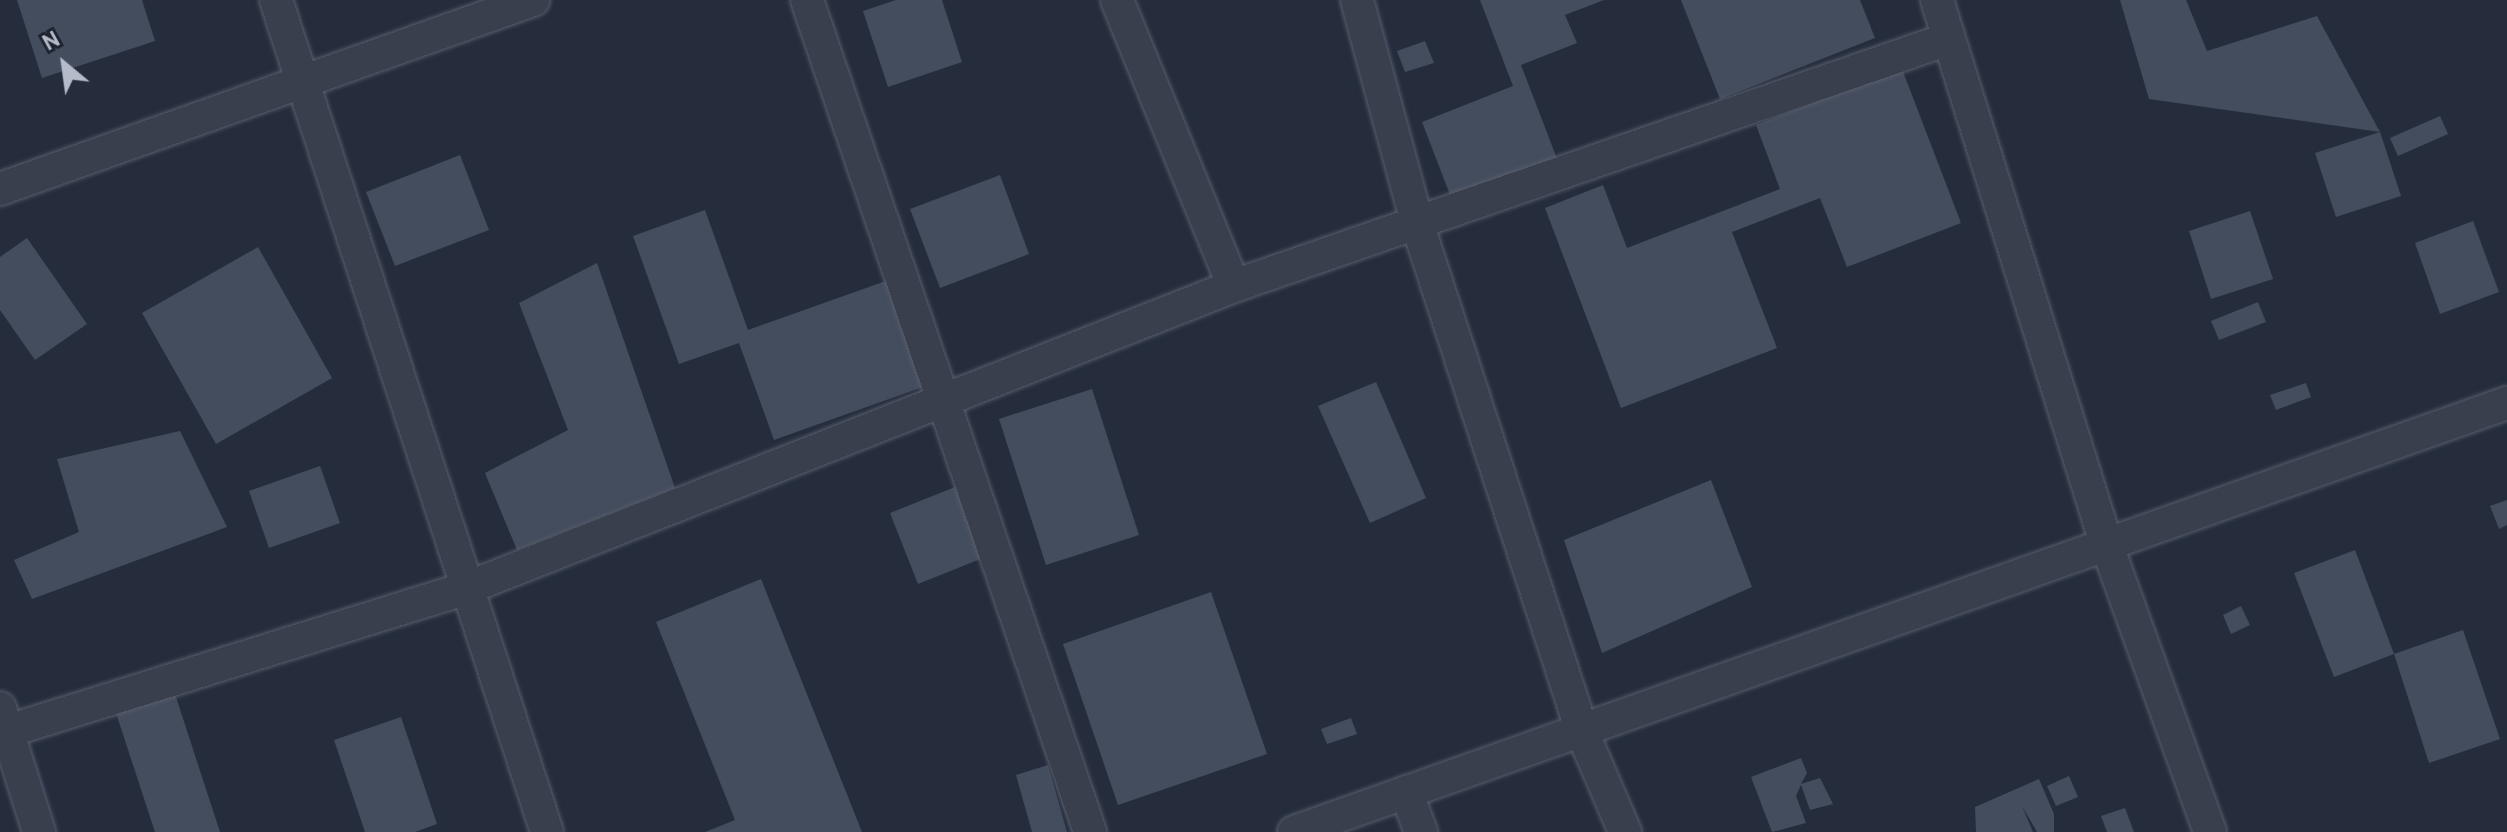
<!DOCTYPE html>
<html>
<head>
<meta charset="utf-8">
<style>
  body { margin:0 }
  #map { position:relative; width:2507px; height:832px; overflow:hidden; background:#252d3d; font-family:Overpass,sans-serif }
  div>[style] { position:absolute }
  .building>* { inset:0; background:#444d5e }
  .roads { filter:drop-shadow(0 0 2px #575d6b) drop-shadow(0 0 2px #575d6b) }
  .street>* { height:32px; margin:-16px; padding:0 16px; transform-origin:16px; border-radius:16px; background:#393f4d }
  span { translate:-50% -50%; white-space:nowrap; text-align:center; line-height:1.15; -webkit-text-stroke:8px #1e2432; paint-order:stroke }
  .north { position:absolute; left:24px; top:24px; width:80px; height:80px; -webkit-text-stroke:6px #1e2432; paint-order:stroke; rotate:331deg; font-size:22px; font-weight:700; line-height:32px; text-align:center; color:#b5bbc8 }
  .north::after { content:''; display:block; margin:auto; width:28px; height:36px; background:#b5bbc8; clip-path:polygon(50% 0,100% 100%,50% 72%,0 100%) }
</style>
</head>
<body>
<div id="map">
  <div class="building">
    <i style="clip-path:polygon(17px 0,142px 0,155px 41px,42px 78px)"></i>
    <i style="clip-path:polygon(896px 0,942px 0,962px 62px,888px 87px,863px 11px)"></i>
    <i style="clip-path:polygon(1480px 0,1604px 0,1565px 15px,1577px 43px,1521px 65px,1559px 164px,1454px 205px,1422px 122px,1513px 86px)"></i>
    <i style="clip-path:polygon(1681px 0,1860px 0,1875px 38px,1720px 99px)"></i>
    <i style="clip-path:polygon(2120px 0,2186px 0,2207px 51px,2317px 16px,2380px 132px,2149px 99px)"></i>
    <i style="clip-path:polygon(1425px 41px,1434px 63px,1405px 72px,1397px 51px)"></i>
    <i style="clip-path:polygon(1902px 69px,1961px 223px,1847px 267px,1820px 198px,1732px 232px,1777px 348px,1621px 408px,1545px 208px,1603px 185px,1627px 248px,1780px 189px,1756px 125px)"></i>
    <i style="clip-path:polygon(2440px 116px,2448px 134px,2398px 156px,2390px 138px)"></i>
    <i style="clip-path:polygon(2380px 132px,2401px 196px,2336px 217px,2315px 153px)"></i>
    <i style="clip-path:polygon(460px 155px,489px 230px,395px 266px,366px 192px)"></i>
    <i style="clip-path:polygon(1000px 175px,1029px 254px,940px 288px,910px 209px)"></i>
    <i style="clip-path:polygon(705px 210px,748px 330px,897px 277px,934px 383px,774px 440px,739px 343px,679px 364px,633px 236px)"></i>
    <i style="clip-path:polygon(2250px 211px,2273px 279px,2211px 299px,2189px 231px)"></i>
    <i style="clip-path:polygon(2473px 221px,2499px 292px,2440px 314px,2415px 243px)"></i>
    <i style="clip-path:polygon(27px 238px,87px 324px,35px 360px,0 310px,0 257px)"></i>
    <i style="clip-path:polygon(258px 247px,332px 378px,216px 444px,142px 313px)"></i>
    <i style="clip-path:polygon(597px 263px,675px 488px,517px 550px,485px 473px,568px 430px,519px 303px)"></i>
    <i style="clip-path:polygon(2258px 302px,2266px 322px,2219px 340px,2211px 321px)"></i>
    <i style="clip-path:polygon(1376px 382px,1426px 498px,1370px 523px,1318px 406px)"></i>
    <i style="clip-path:polygon(2306px 383px,2311px 397px,2276px 410px,2270px 395px)"></i>
    <i style="clip-path:polygon(1092px 389px,1139px 535px,1046px 565px,999px 419px)"></i>
    <i style="clip-path:polygon(180px 431px,227px 527px,32px 599px,14px 560px,79px 532px,57px 459px)"></i>
    <i style="clip-path:polygon(320px 466px,340px 523px,269px 548px,249px 491px)"></i>
    <i style="clip-path:polygon(1711px 480px,1752px 587px,1602px 653px,1564px 540px)"></i>
    <i style="clip-path:polygon(960px 485px,988px 556px,918px 584px,890px 513px)"></i>
    <i style="clip-path:polygon(2507px 500px,2507px 525px,2499px 529px,2490px 506px)"></i>
    <i style="clip-path:polygon(2355px 550px,2394px 654px,2334px 677px,2294px 573px)"></i>
    <i style="clip-path:polygon(761px 579px,862px 832px,705px 832px,735px 820px,656px 622px)"></i>
    <i style="clip-path:polygon(1211px 592px,1267px 754px,1118px 805px,1063px 644px)"></i>
    <i style="clip-path:polygon(2241px 606px,2250px 625px,2231px 634px,2223px 615px)"></i>
    <i style="clip-path:polygon(2463px 630px,2500px 739px,2429px 763px,2394px 654px)"></i>
    <i style="clip-path:polygon(175px 694px,220px 832px,155px 832px,116px 713px)"></i>
    <i style="clip-path:polygon(401px 717px,437px 824px,415px 832px,365px 832px,334px 740px)"></i>
    <i style="clip-path:polygon(1351px 718px,1357px 734px,1327px 744px,1321px 729px)"></i>
    <i style="clip-path:polygon(1801px 758px,1807px 773px,1801px 784px,1820px 778px,1833px 804px,1810px 810px,1801px 785px,1796px 796px,1806px 823px,1772px 832px,1751px 777px)"></i>
    <i style="clip-path:polygon(1048px 765px,1067px 832px,1032px 832px,1016px 775px)"></i>
    <i style="clip-path:polygon(2069px 776px,2078px 797px,2056px 806px,2047px 786px)"></i>
    <i style="clip-path:polygon(2039px 779px,2054px 814px,2054px 832px,2037px 832px,2022px 806px,2033px 832px,1976px 832px,1975px 807px)"></i>
    <i style="clip-path:polygon(2125px 808px,2134px 832px,2107px 832px,2101px 816px)"></i>
  </div>
  <div class="roads">
    <div class="street">
      <i style="left:276px;top:0;width:875px;rotate:71.96deg"></i>
      <i style="left:807px;top:0;width:879px;rotate:71.21deg"></i>
      <i style="left:1117px;top:0;width:309px;rotate:67.8deg"></i>
      <i style="left:1357px;top:0;width:234px;rotate:74.9deg"></i>
      <i style="left:1418px;top:226px;width:534px;rotate:72.01deg"></i>
      <i style="left:1583px;top:734px;width:107px;rotate:66.8deg"></i>
      <i style="left:1937px;top:0;width:569px;rotate:72.71deg"></i>
      <i style="left:2106px;top:543px;width:307px;rotate:70.2deg"></i>
      <i style="left:0;top:189px;width:566px;rotate:-19.52deg"></i>
      <i style="left:0;top:708px;width:130px;rotate:72.5deg"></i>
      <i style="left:8px;top:731px;width:481px;rotate:-17.3deg"></i>
      <i style="left:467px;top:588px;width:824px;rotate:-21.49deg"></i>
      <i style="left:1234px;top:286px;width:756px;rotate:-19.08deg"></i>
      <i style="left:1406px;top:792px;width:43px;rotate:69.4deg"></i>
      <i style="left:1294px;top:832px;width:1287px;rotate:-19.48deg"></i>
    </div>
  </div>
  <div class="north">N</div>
</div>
</body>
</html>
